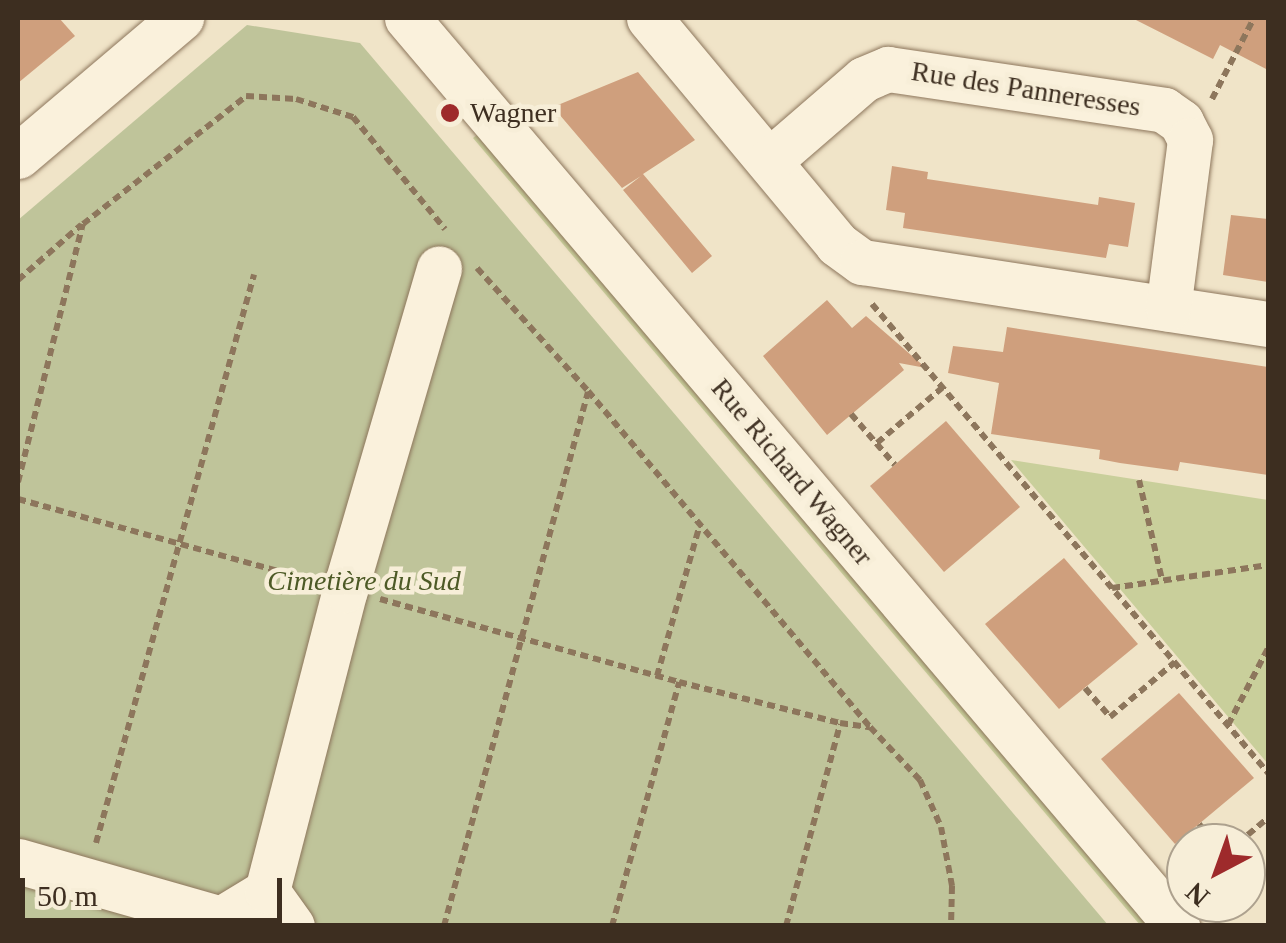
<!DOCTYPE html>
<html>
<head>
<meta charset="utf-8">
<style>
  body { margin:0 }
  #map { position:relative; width:1286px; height:943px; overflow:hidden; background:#f0e4c8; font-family:"Times New Roman",serif }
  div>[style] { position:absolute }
  .green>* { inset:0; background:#c9cf9b }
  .cemetery>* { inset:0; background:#bfc49a }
  .building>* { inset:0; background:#cf9f7d }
  .path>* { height:6px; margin-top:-3px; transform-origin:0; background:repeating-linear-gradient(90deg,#8d765c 0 8px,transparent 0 13px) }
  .roads { filter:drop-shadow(0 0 2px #8d765c) drop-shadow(0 0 2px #8d765c) }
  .minor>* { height:45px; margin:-22.5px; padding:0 22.5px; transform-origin:22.5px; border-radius:22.5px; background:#faf1dc }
  .dots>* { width:28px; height:28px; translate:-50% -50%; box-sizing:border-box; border:5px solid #f7eed8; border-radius:50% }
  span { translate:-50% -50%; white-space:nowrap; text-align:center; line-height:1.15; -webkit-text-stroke:9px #f7eed8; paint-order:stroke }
  .street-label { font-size:28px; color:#3d2e20 }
  .poi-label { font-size:28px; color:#3d2e20 }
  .left { translate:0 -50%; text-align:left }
  .park-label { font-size:28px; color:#4d5a26; font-style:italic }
  .frame { position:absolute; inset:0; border:20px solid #3d2e20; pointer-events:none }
  .north { position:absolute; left:1166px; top:823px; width:100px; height:100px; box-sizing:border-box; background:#f7eed8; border:2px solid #ada18e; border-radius:50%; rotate:221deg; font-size:28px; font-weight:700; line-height:40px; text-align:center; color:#3d2e20 }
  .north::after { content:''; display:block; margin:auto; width:35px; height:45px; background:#9e2a2b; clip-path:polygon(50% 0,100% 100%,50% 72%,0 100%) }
  .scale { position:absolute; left:20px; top:878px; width:262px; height:45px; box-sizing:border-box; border:5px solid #3d2e20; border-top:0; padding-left:12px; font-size:30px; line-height:35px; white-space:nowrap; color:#3d2e20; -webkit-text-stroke:8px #f7eed8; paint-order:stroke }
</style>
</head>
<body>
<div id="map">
  <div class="green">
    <i style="clip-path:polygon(481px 132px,1155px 925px,1140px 925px,473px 138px)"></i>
    <i style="clip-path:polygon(1011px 460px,1268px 500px,1268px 764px)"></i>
  </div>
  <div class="cemetery">
    <i style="clip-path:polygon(247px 25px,360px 43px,1108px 925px,18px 925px,18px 220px)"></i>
  </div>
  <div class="building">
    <i style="clip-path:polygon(18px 18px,59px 18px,75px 36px,18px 83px)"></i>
    <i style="clip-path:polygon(1132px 18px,1268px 18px,1268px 70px,1220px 45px,1213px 59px)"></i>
    <i style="clip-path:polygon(638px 72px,695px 140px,643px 174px,712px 256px,692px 273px,623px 190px,641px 176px,622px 188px,553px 107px)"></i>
    <i style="clip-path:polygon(892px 166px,928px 172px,927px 179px,1098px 205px,1099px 197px,1135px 203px,1128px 247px,1109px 244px,1106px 258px,903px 228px,905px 213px,886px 210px)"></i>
    <i style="clip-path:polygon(1231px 215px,1268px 219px,1268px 282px,1223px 275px)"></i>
    <i style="clip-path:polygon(827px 300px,852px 328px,866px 316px,926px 368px,899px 363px,904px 370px,827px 435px,763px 356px)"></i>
    <i style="clip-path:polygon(1007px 327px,1268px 367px,1268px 475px,1180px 462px,1178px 471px,1120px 463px,1099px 459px,1100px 450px,991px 434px,999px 383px,948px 373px,953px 346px,1003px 352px)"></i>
    <i style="clip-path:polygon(946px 421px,1020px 507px,944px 572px,870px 486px)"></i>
    <i style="clip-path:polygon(1064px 558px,1138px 644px,1059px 709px,985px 624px)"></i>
    <i style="clip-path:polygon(1179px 693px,1254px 778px,1175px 844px,1101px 759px)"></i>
  </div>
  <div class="path">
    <i style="left:1212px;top:99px;width:91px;rotate:-62.6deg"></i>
    <i style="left:477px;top:268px;width:166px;rotate:47.9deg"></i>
    <i style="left:588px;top:391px;width:437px;rotate:50deg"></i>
    <i style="left:18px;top:280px;width:84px;rotate:-41.1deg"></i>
    <i style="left:872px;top:304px;width:614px;rotate:49.82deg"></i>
    <i style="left:851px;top:414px;width:67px;rotate:49.2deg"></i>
    <i style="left:877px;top:443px;width:87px;rotate:-40.3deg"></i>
    <i style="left:1139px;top:480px;width:103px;rotate:77deg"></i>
    <i style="left:18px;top:482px;width:266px;rotate:-75.9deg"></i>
    <i style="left:83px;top:224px;width:207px;rotate:-38.1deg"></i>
    <i style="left:246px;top:96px;width:50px;rotate:3.4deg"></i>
    <i style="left:296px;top:99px;width:60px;rotate:17.5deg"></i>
    <i style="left:353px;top:117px;width:145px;rotate:50.6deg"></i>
    <i style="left:18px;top:499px;width:303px;rotate:15.5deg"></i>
    <i style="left:1112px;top:588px;width:158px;rotate:-8.4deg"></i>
    <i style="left:380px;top:599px;width:310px;rotate:15.5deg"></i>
    <i style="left:679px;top:682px;width:166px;rotate:14.3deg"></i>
    <i style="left:840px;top:723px;width:30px;rotate:8deg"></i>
    <i style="left:870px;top:727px;width:73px;rotate:46.7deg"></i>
    <i style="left:920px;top:780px;width:51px;rotate:65.9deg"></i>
    <i style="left:941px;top:827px;width:60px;rotate:79.4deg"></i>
    <i style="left:952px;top:886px;width:40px;rotate:91.4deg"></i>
    <i style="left:657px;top:676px;width:158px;rotate:-74.2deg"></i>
    <i style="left:1085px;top:688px;width:38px;rotate:49deg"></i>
    <i style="left:1110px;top:717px;width:85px;rotate:-40.2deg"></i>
    <i style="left:1228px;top:725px;width:87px;rotate:-62.5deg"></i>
    <i style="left:1199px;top:824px;width:25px;rotate:50deg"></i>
    <i style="left:96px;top:843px;width:590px;rotate:-74.46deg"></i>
    <i style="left:1238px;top:843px;width:39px;rotate:-40deg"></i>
    <i style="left:444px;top:926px;width:553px;rotate:-74.91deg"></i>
    <i style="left:612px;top:926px;width:253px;rotate:-74.6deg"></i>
    <i style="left:786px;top:926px;width:209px;rotate:-75deg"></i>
  </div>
  <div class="roads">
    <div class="minor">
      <i style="left:407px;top:18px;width:1191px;rotate:49.7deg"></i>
      <i style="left:649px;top:18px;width:294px;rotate:50.2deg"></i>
      <i style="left:837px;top:244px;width:31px;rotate:36deg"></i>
      <i style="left:862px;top:262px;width:411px;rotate:8.7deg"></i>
      <i style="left:18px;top:156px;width:214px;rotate:-40.3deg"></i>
      <i style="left:769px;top:161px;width:125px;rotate:-40.8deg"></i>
      <i style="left:864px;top:79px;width:26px;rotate:-23deg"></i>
      <i style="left:888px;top:69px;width:279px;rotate:8.4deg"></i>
      <i style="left:1164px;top:110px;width:21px;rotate:35deg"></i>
      <i style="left:1181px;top:122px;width:20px;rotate:63deg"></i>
      <i style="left:1190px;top:140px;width:170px;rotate:97.4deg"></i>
      <i style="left:18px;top:861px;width:211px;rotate:15.9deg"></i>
      <i style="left:221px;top:919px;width:54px;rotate:-31.3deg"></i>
      <i style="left:267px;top:891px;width:43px;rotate:54.5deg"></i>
      <i style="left:267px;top:891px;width:311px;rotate:-75.5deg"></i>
      <i style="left:345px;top:590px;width:335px;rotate:-73.7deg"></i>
    </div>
  </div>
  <div class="dots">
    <i style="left:450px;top:113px;background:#9e2a2b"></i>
  </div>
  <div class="street-label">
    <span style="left:1026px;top:89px;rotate:9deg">Rue des Panneresses</span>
    <span style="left:792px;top:472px;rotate:50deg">Rue Richard Wagner</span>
  </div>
  <div class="poi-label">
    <span class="left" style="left:470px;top:113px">Wagner</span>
  </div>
  <div class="park-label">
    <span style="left:364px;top:581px">Cimetière du Sud</span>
  </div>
  <div class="frame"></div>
  <div class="north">N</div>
  <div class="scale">50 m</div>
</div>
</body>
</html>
